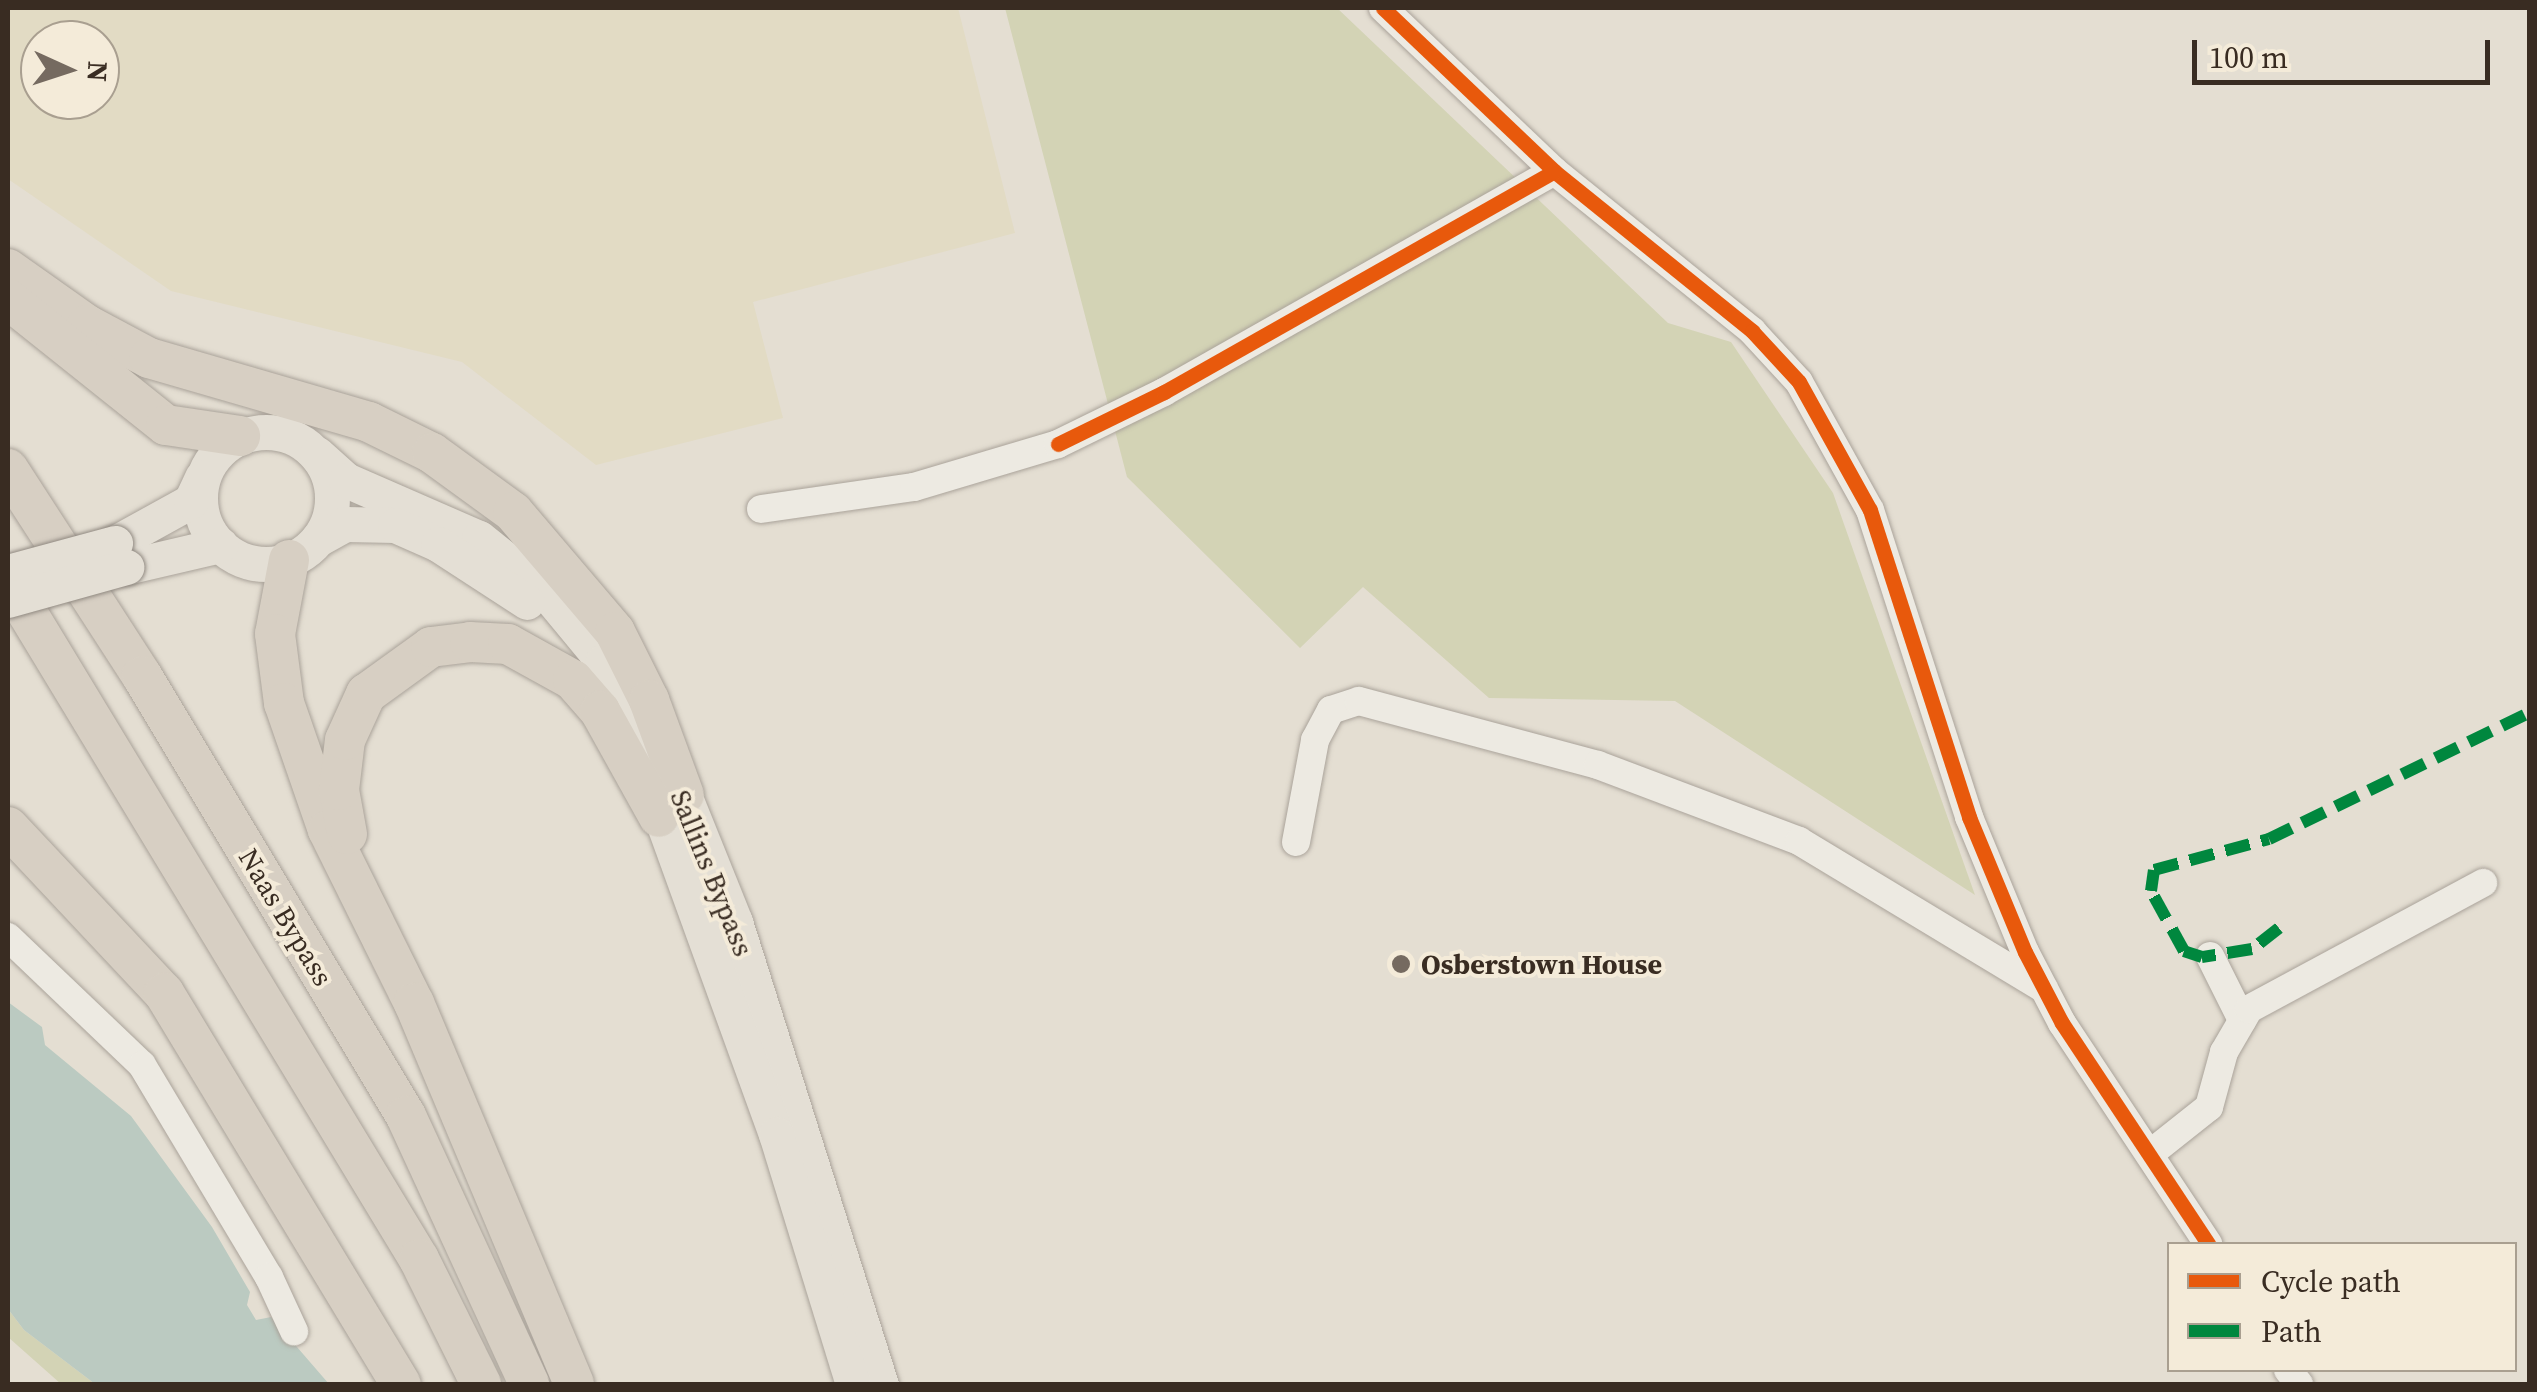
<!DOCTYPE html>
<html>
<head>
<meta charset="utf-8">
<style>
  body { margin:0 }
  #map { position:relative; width:2537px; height:1392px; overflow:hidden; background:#e4ded2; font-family:"Source Serif 4",serif }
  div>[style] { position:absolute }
  .farmland>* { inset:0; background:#e2dbc4 }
  .green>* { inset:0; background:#d3d3b5 }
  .water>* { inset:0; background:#bbcac1 }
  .roads { filter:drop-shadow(0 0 2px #aaa39a) drop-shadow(0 0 2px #aaa39a) }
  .minor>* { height:28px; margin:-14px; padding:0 14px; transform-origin:14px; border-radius:14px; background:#edeae2 }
  .major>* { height:35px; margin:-17.5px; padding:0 17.5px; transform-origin:17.5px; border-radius:17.5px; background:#e4dfd5 }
  .major>.ring { margin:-17.5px; padding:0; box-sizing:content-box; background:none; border:35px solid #e4dfd5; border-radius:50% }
  .highway>* { height:40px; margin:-20px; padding:0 20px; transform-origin:20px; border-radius:20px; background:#d7cfc3 }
  .bridges { filter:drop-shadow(0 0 2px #908981) drop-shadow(0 0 2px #908981) }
  .major-bridge>* { height:35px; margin:-17.5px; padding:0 17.5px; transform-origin:17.5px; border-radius:17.5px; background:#e4dfd5 }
  .quiet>* { height:12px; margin-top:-6px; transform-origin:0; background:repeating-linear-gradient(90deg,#00873e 0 25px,transparent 0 37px) }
  .cycleway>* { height:15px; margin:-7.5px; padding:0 7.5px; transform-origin:7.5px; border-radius:7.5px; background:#e8590c }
  .dots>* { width:28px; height:28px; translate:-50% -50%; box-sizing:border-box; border:5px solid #f4ebd9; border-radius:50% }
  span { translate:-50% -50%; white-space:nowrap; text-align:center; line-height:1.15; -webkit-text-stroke:8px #f4ebd9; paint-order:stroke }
  .street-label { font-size:28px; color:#392c22 }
  .poi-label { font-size:28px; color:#392c22; font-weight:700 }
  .left { translate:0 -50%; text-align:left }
  .frame { position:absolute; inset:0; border:10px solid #392c22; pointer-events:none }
  .legend { position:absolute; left:2167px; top:1242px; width:350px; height:130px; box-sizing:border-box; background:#f4ebd9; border:2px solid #a99f90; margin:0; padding:12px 18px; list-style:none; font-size:30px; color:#392c22 }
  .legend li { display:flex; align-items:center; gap:20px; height:50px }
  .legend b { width:50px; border:2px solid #a99f90 }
  .north { position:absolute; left:20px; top:20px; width:100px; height:100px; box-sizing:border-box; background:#f4ebd9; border:2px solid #a99f90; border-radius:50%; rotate:93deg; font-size:28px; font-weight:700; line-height:40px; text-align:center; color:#392c22 }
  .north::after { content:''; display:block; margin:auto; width:35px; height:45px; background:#756a60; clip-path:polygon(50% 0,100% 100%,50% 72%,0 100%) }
  .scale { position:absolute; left:2192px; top:40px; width:298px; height:45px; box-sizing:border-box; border:5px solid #392c22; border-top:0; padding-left:12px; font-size:30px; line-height:35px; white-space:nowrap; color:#392c22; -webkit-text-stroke:8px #f4ebd9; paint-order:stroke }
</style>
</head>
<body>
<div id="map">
  <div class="farmland">
    <i style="clip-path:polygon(evenodd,8px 8px,958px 8px,1015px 233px,753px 302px,783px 418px,596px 465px,462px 362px,171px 291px,8px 179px,8px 8px,40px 40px,100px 40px,100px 100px,40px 100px,40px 40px)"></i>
  </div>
  <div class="green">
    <i style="clip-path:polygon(1005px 8px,1337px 8px,1668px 323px,1731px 342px,1833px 493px,1975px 895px,1675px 701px,1489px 698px,1363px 587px,1300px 648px,1127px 477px)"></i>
    <i style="clip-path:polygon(8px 1309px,24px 1330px,95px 1384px,61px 1384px,8px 1337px)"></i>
  </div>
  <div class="water">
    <i style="clip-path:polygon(8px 1002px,42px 1027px,45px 1045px,131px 1116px,212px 1227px,250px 1292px,247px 1305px,256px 1320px,271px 1317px,329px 1384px,95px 1384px,24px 1330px,8px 1309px)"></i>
  </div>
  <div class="roads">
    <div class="minor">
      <i style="left:1383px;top:8px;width:236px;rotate:43.6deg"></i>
      <i style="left:1554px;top:171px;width:255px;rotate:38.9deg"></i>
      <i style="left:1752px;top:331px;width:69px;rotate:47.3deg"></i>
      <i style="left:1799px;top:382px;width:146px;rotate:61deg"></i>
      <i style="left:1870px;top:510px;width:323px;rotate:72.1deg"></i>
      <i style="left:1969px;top:817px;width:146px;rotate:67.5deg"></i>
      <i style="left:2025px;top:952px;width:80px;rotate:62.5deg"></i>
      <i style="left:2062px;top:1023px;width:265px;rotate:56.5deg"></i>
      <i style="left:761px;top:509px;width:155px;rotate:-8.2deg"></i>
      <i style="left:914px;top:487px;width:150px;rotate:-16.6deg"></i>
      <i style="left:1058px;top:444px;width:118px;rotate:-26.1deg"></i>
      <i style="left:1164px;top:392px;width:448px;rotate:-29.5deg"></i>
      <i style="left:1296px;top:842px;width:104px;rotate:-79.4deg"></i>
      <i style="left:1315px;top:740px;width:34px;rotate:-62deg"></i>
      <i style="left:1331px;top:710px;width:29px;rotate:-18deg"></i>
      <i style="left:1359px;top:701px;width:247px;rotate:15deg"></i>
      <i style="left:1598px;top:765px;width:215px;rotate:20.7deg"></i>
      <i style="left:1799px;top:841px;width:286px;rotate:31.1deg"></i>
      <i style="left:8px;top:937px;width:185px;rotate:43.7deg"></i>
      <i style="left:142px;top:1065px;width:247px;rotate:59.1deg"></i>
      <i style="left:269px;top:1277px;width:60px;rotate:65.2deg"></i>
      <i style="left:2210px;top:956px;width:72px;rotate:63.4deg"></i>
      <i style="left:2151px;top:1153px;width:74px;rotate:-38.4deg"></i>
      <i style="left:2209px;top:1107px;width:57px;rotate:-74.7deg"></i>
      <i style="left:2224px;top:1052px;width:50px;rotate:-59.8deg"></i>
      <i style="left:2249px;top:1009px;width:266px;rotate:-28.3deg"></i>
      <i style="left:2288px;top:1370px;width:18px;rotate:52deg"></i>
    </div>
    <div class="major">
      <i class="ring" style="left:200px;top:432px;width:97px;height:97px"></i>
      <i style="left:317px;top:454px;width:39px;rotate:42deg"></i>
      <i style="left:346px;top:480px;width:145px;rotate:23.6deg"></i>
      <i style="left:479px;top:538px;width:85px;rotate:38.8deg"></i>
      <i style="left:545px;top:591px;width:91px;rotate:50.4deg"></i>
      <i style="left:603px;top:661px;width:157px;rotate:58.8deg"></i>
      <i style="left:684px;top:795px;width:137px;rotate:68.1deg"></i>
      <i style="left:735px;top:922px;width:485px;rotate:72.5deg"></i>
      <i style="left:318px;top:539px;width:31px;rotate:-29deg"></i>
      <i style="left:345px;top:524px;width:50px;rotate:1.1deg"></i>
      <i style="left:395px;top:525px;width:47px;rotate:23.8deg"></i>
      <i style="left:438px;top:544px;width:106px;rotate:33.1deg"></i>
      <i style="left:115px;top:543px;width:87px;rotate:-28.9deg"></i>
      <i style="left:191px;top:501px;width:26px;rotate:-65deg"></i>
      <i style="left:126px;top:567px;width:97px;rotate:-13.2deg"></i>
      <i style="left:651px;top:789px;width:367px;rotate:70.1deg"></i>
      <i style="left:776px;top:1134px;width:262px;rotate:72.9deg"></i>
    </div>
    <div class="highway">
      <i style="left:8px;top:269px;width:97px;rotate:35.3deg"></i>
      <i style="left:87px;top:325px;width:70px;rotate:28deg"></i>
      <i style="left:149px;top:358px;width:229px;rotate:16.2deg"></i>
      <i style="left:369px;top:422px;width:70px;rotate:26.2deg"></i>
      <i style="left:432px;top:453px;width:100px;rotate:36.1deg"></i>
      <i style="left:513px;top:512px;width:157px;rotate:49.6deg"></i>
      <i style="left:615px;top:632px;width:76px;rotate:63.4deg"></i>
      <i style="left:649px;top:700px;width:101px;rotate:69.8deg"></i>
      <i style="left:8px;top:299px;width:202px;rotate:38.6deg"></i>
      <i style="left:166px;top:425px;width:75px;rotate:8.5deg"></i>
      <i style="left:8px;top:469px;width:247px;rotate:57.1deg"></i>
      <i style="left:142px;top:676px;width:513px;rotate:59.04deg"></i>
      <i style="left:406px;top:1116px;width:295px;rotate:65.3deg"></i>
      <i style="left:289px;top:560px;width:75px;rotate:100.7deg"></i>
      <i style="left:275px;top:634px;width:70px;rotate:82.6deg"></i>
      <i style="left:284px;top:703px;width:134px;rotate:70.9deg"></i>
      <i style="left:328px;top:830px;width:193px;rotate:63.6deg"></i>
      <i style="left:414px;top:1003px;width:413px;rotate:67.2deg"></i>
      <i style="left:8px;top:581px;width:793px;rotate:58.78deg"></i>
      <i style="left:419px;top:1259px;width:140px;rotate:63.6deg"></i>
      <i style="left:8px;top:827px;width:228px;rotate:46.8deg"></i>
      <i style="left:164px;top:993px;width:457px;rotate:58.8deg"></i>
      <i style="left:347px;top:834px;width:45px;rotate:-100.3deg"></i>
      <i style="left:339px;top:790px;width:50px;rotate:-83.2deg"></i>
      <i style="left:345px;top:740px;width:51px;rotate:-65.5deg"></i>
      <i style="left:366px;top:694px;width:80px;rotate:-35.9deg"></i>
      <i style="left:431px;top:647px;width:39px;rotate:-7deg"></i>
      <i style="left:470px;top:642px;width:38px;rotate:3deg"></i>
      <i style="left:508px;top:644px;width:74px;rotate:29deg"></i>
      <i style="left:573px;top:680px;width:41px;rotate:48.9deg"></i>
      <i style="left:600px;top:711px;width:121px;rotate:60.9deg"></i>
    </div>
  </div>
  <div class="bridges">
    <div class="major-bridge">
      <i style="left:8px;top:572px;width:111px;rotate:-15.2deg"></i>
      <i style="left:8px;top:600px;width:123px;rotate:-15.6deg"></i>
    </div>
  </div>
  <div class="quiet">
    <i style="left:2279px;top:928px;width:34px;rotate:142deg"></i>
    <i style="left:2252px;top:949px;width:51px;rotate:170.9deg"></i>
    <i style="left:2202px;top:957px;width:19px;rotate:-162deg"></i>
    <i style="left:2184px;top:951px;width:68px;rotate:-118.8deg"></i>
    <i style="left:2151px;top:891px;width:21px;rotate:-82deg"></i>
    <i style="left:2154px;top:870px;width:119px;rotate:-15.1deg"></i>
    <i style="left:2269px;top:839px;width:290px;rotate:-25.9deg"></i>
  </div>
  <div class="cycleway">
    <i style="left:1383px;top:8px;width:236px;rotate:43.6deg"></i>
    <i style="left:1554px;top:171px;width:255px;rotate:38.9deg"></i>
    <i style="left:1752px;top:331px;width:69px;rotate:47.3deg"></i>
    <i style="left:1799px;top:382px;width:146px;rotate:61deg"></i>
    <i style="left:1870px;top:510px;width:323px;rotate:72.1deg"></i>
    <i style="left:1969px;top:817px;width:146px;rotate:67.5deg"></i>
    <i style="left:2025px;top:952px;width:80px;rotate:62.5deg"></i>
    <i style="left:2062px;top:1023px;width:265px;rotate:56.5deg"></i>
    <i style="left:1058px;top:444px;width:118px;rotate:-26.1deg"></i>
    <i style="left:1164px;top:392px;width:448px;rotate:-29.5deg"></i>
  </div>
  <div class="dots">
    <i style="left:1401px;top:964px;background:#756a60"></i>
  </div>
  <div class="street-label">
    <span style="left:712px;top:873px;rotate:68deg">Sallins Bypass</span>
    <span style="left:286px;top:917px;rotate:59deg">Naas Bypass</span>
  </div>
  <div class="poi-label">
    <span class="left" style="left:1421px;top:964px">Osberstown House</span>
  </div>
  <div class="frame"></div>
  <ul class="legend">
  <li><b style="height:12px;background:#e8590c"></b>Cycle path</li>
  <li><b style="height:12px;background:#00873e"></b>Path</li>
  </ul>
  <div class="north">N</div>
  <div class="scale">100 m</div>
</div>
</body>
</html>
